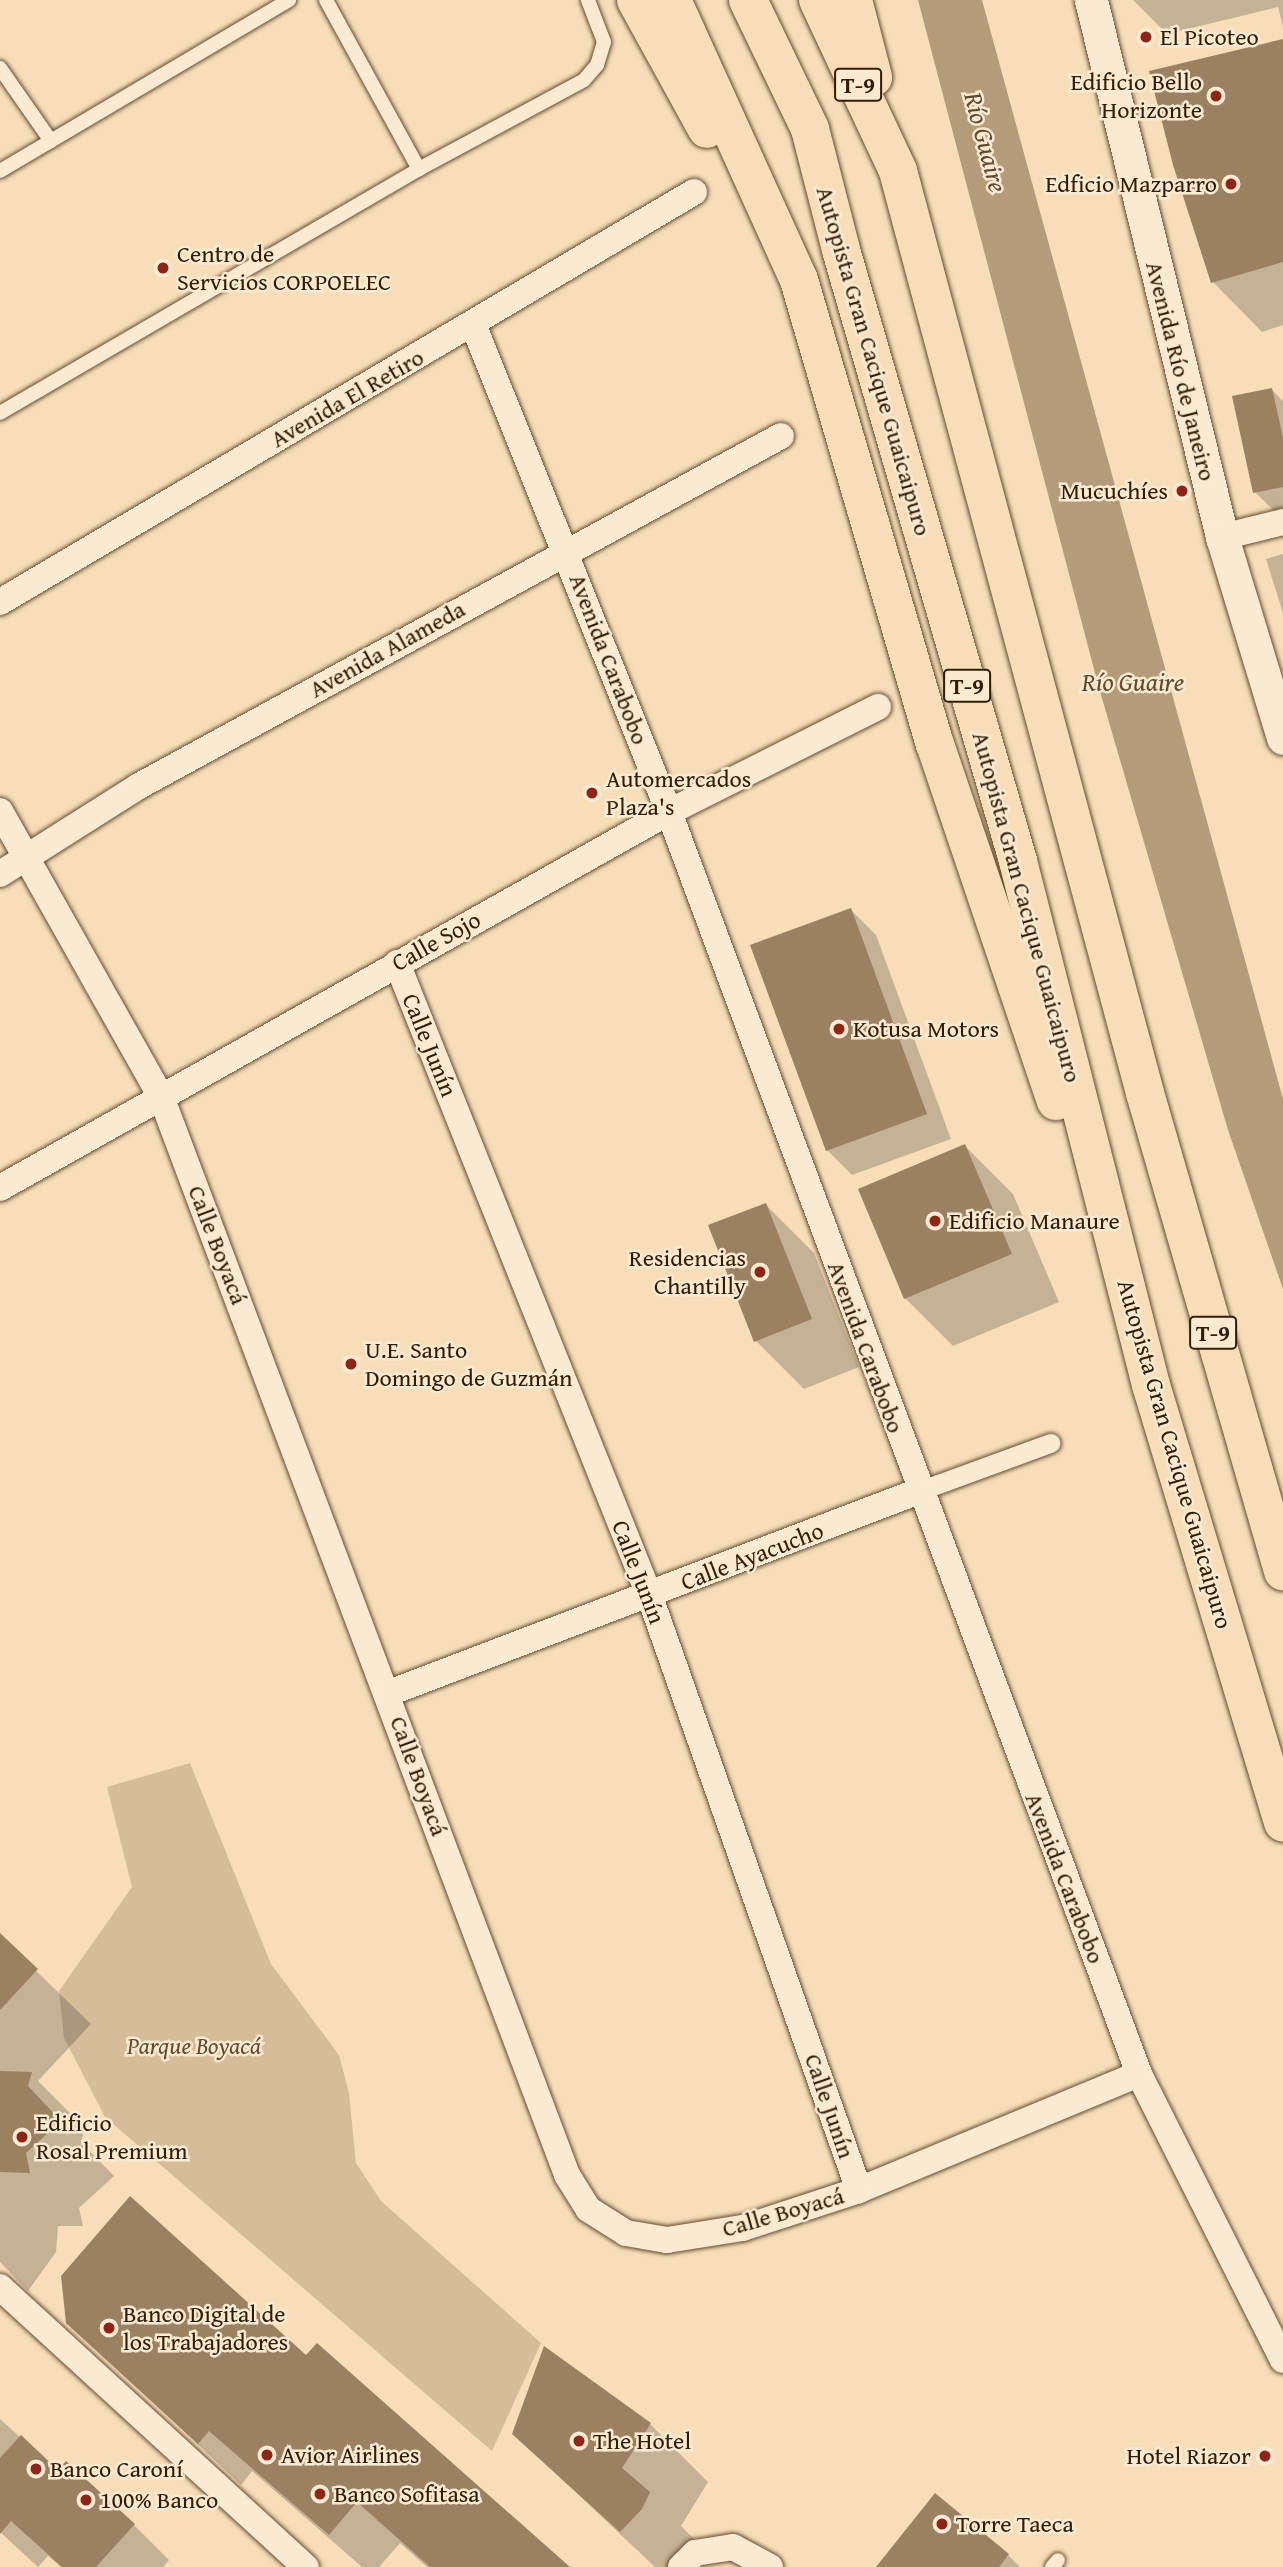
<!DOCTYPE html>
<html>
<head>
<meta charset="utf-8">
<style>
  body { margin:0 }
  #map { position:relative; width:1283px; height:2567px; overflow:hidden; background:#f7deb9; font-family:"Gentium Book Plus",serif }
  div>[style] { position:absolute }
  .green>* { inset:0; background:#d6bd9a }
  .water>* { inset:0; background:#b49c7b }
  .shadow>* { inset:0; background:#0003 }
  .building>* { inset:0; background:#998162 }
  .roads { filter:drop-shadow(0 0 2px #644c31) drop-shadow(0 0 2px #644c31) }
  .service>* { height:14px; margin:-7px; padding:0 7px; transform-origin:7px; border-radius:7px; background:#faead2 }
  .pedestrian>* { height:19px; margin:-9.5px; padding:0 9.5px; transform-origin:9.5px; border-radius:9.5px; background:#faead2 }
  .minor>* { height:26px; margin:-13px; padding:0 13px; transform-origin:13px; border-radius:13px; background:#faead2 }
  .tertiary>* { height:33px; margin:-16.5px; padding:0 16.5px; transform-origin:16.5px; border-radius:16.5px; background:#faead2 }
  .motorway>* { height:38px; margin:-19px; padding:0 19px; transform-origin:19px; border-radius:19px; background:#f7deb9 }
  .dots>* { width:19px; height:19px; translate:-50% -50%; box-sizing:border-box; border:4px solid #faead2; border-radius:50% }
  span { translate:-50% -50%; white-space:nowrap; text-align:center; line-height:1.15; -webkit-text-stroke:5px #faead2; paint-order:stroke }
  .shield-label span { padding:2px 5px; background:#faead2; border:2px solid; border-radius:5px; -webkit-text-stroke-width:0 }
  .shield-label { font-size:23px; color:#331c04; font-weight:700 }
  .poi-label { font-size:24px; color:#331c04 }
  .left { translate:0 -50%; text-align:left }
  .right { translate:-100% -50%; text-align:right }
  .street-label { font-size:24px; color:#331c04 }
  .park-label { font-size:24px; color:#644c31; font-style:italic }
  .water-label { font-size:26px; color:#60492e; font-style:italic }
</style>
</head>
<body>
<div id="map">
  <div class="green">
    <i style="clip-path:polygon(190px 1763px,271px 1964px,339px 2055px,349px 2093px,356px 2163px,381px 2201px,541px 2343px,492px 2451px,105px 2117px,64px 2038px,59px 1991px,132px 1887px,107px 1787px)"></i>
  </div>
  <div class="water">
    <i style="clip-path:polygon(918px 0,982px 0,1283px 1099px,1283px 1289px,1228px 1130px,1099px 688px)"></i>
  </div>
  <div class="shadow">
    <i style="clip-path:polygon(1133px 0,1283px 0,1283px 27px,1278px 7px,1167px 34px)"></i>
    <i style="clip-path:polygon(1283px 40px,1283px 325px,1262px 332px,1213px 282px)"></i>
    <i style="clip-path:polygon(1272px 390px,1283px 401px,1283px 509px,1274px 511px,1255px 492px)"></i>
    <i style="clip-path:polygon(1283px 554px,1283px 613px,1266px 559px)"></i>
    <i style="clip-path:polygon(851px 910px,876px 935px,951px 1139px,852px 1175px,827px 1150px)"></i>
    <i style="clip-path:polygon(965px 1146px,1013px 1194px,1059px 1302px,953px 1346px,905px 1298px)"></i>
    <i style="clip-path:polygon(766px 1205px,814px 1253px,859px 1367px,804px 1389px,756px 1341px)"></i>
    <i style="clip-path:polygon(0 1936px,91px 2024px,38px 2081px,85px 2128px,81px 2142px,114px 2176px,79px 2208px,83px 2226px,58px 2226px,56px 2252px,28px 2291px,0 2262px)"></i>
    <i style="clip-path:polygon(68px 2322px,306px 2358px,567px 2567px,427px 2567px,400px 2543px,379px 2567px,362px 2567px,252px 2471px,241px 2485px)"></i>
    <i style="clip-path:polygon(0 2419px,59px 2472px,134px 2525px,169px 2560px,163px 2567px,61px 2567px,48px 2556px,38px 2567px,0 2532px)"></i>
    <i style="clip-path:polygon(650px 2424px,708px 2482px,681px 2526px,707px 2552px,700px 2567px,655px 2567px,514px 2434px)"></i>
    <i style="clip-path:polygon(1008px 2555px,1020px 2567px,878px 2567px)"></i>
  </div>
  <div class="building">
    <i style="clip-path:polygon(1283px 39px,1283px 262px,1211px 283px,1173px 165px,1149px 71px)"></i>
    <i style="clip-path:polygon(1272px 388px,1283px 438px,1283px 487px,1253px 493px,1232px 396px)"></i>
    <i style="clip-path:polygon(851px 908px,927px 1114px,826px 1151px,750px 945px)"></i>
    <i style="clip-path:polygon(965px 1144px,1012px 1254px,904px 1299px,858px 1189px)"></i>
    <i style="clip-path:polygon(766px 1203px,812px 1319px,754px 1342px,708px 1225px)"></i>
    <i style="clip-path:polygon(0 1933px,38px 1969px,0 2010px)"></i>
    <i style="clip-path:polygon(0 2071px,32px 2072px,28px 2086px,61px 2121px,26px 2153px,30px 2173px,0 2172px)"></i>
    <i style="clip-path:polygon(130px 2196px,306px 2355px,317px 2343px,570px 2567px,430px 2567px,357px 2502px,329px 2535px,209px 2431px,198px 2444px,66px 2323px,61px 2276px)"></i>
    <i style="clip-path:polygon(544px 2346px,651px 2423px,622px 2468px,650px 2492px,642px 2509px,620px 2532px,512px 2434px)"></i>
    <i style="clip-path:polygon(21px 2435px,58px 2470px,66px 2461px,135px 2524px,96px 2567px,62px 2567px,11px 2521px,0 2534px,0 2458px)"></i>
    <i style="clip-path:polygon(935px 2493px,1009px 2554px,999px 2567px,876px 2567px)"></i>
  </div>
  <div class="roads">
    <div class="service">
      <i style="left:326px;top:0;width:193px;rotate:61.2deg"></i>
      <i style="left:0;top:68px;width:89px;rotate:55.1deg"></i>
      <i style="left:0;top:171px;width:336px;rotate:-30.6deg"></i>
      <i style="left:0;top:413px;width:485px;rotate:-30.2deg"></i>
      <i style="left:419px;top:169px;width:187px;rotate:-28.3deg"></i>
      <i style="left:584px;top:80px;width:20px;rotate:-49deg"></i>
      <i style="left:597px;top:65px;width:24px;rotate:-73deg"></i>
      <i style="left:604px;top:42px;width:45px;rotate:-110.9deg"></i>
      <i style="left:1052px;top:2567px;width:9px;rotate:-49deg"></i>
    </div>
    <div class="pedestrian">
      <i style="left:919px;top:1491px;width:140px;rotate:-20.1deg"></i>
    </div>
    <div class="minor">
      <i style="left:473px;top:324px;width:526px;rotate:68.12deg"></i>
      <i style="left:669px;top:812px;width:1347px;rotate:69.57deg"></i>
      <i style="left:1139px;top:2074px;width:320px;rotate:63.3deg"></i>
      <i style="left:1222px;top:537px;width:63px;rotate:-13.8deg"></i>
      <i style="left:0;top:602px;width:806px;rotate:-30.57deg"></i>
      <i style="left:0;top:811px;width:330px;rotate:60.6deg"></i>
      <i style="left:162px;top:1099px;width:1150px;rotate:69.37deg"></i>
      <i style="left:567px;top:2175px;width:40px;rotate:58deg"></i>
      <i style="left:588px;top:2209px;width:45px;rotate:32.3deg"></i>
      <i style="left:626px;top:2233px;width:42px;rotate:9.7deg"></i>
      <i style="left:667px;top:2240px;width:77px;rotate:-9deg"></i>
      <i style="left:743px;top:2228px;width:122px;rotate:-18.1deg"></i>
      <i style="left:859px;top:2190px;width:303px;rotate:-22.5deg"></i>
      <i style="left:0;top:874px;width:165px;rotate:-32.3deg"></i>
      <i style="left:139px;top:786px;width:731px;rotate:-28.6deg"></i>
      <i style="left:397px;top:963px;width:683px;rotate:68.25deg"></i>
      <i style="left:650px;top:1597px;width:629px;rotate:70.59deg"></i>
      <i style="left:0;top:1188px;width:767px;rotate:-29.34deg"></i>
      <i style="left:669px;top:812px;width:234px;rotate:-26.7deg"></i>
      <i style="left:389px;top:1693px;width:567px;rotate:-20.86deg"></i>
      <i style="left:0;top:2287px;width:415px;rotate:42.5deg"></i>
      <i style="left:681px;top:2567px;width:20px;rotate:-45deg"></i>
      <i style="left:695px;top:2553px;width:38px;rotate:-9deg"></i>
      <i style="left:733px;top:2547px;width:42px;rotate:28.4deg"></i>
    </div>
    <div class="tertiary">
      <i style="left:1091px;top:0;width:553px;rotate:76.29deg"></i>
      <i style="left:1222px;top:537px;width:210px;rotate:73.1deg"></i>
    </div>
    <div class="motorway">
      <i style="left:636px;top:0;width:147px;rotate:61.2deg"></i>
      <i style="left:672px;top:0;width:307px;rotate:65.6deg"></i>
      <i style="left:799px;top:280px;width:484px;rotate:73.7deg"></i>
      <i style="left:935px;top:744px;width:377px;rotate:71.3deg"></i>
      <i style="left:748px;top:0;width:143px;rotate:64.3deg"></i>
      <i style="left:810px;top:129px;width:125px;rotate:75.6deg"></i>
      <i style="left:841px;top:250px;width:636px;rotate:73.84deg"></i>
      <i style="left:1018px;top:861px;width:541px;rotate:75.76deg"></i>
      <i style="left:1151px;top:1385px;width:457px;rotate:73.2deg"></i>
      <i style="left:818px;top:0;width:189px;rotate:64.9deg"></i>
      <i style="left:898px;top:171px;width:955px;rotate:75deg"></i>
      <i style="left:1145px;top:1093px;width:498px;rotate:73.9deg"></i>
      <i style="left:853px;top:0;width:80px;rotate:75.4deg"></i>
    </div>
  </div>
  <div class="dots">
    <i style="left:1146px;top:37px;background:#8f2418"></i>
    <i style="left:1216px;top:96px;background:#8f2418"></i>
    <i style="left:1231px;top:184px;background:#8f2418"></i>
    <i style="left:163px;top:268px;background:#8f2418"></i>
    <i style="left:1182px;top:491px;background:#8f2418"></i>
    <i style="left:592px;top:793px;background:#8f2418"></i>
    <i style="left:839px;top:1029px;background:#8f2418"></i>
    <i style="left:935px;top:1221px;background:#8f2418"></i>
    <i style="left:760px;top:1272px;background:#8f2418"></i>
    <i style="left:351px;top:1364px;background:#8f2418"></i>
    <i style="left:22px;top:2137px;background:#8f2418"></i>
    <i style="left:109px;top:2328px;background:#8f2418"></i>
    <i style="left:579px;top:2441px;background:#8f2418"></i>
    <i style="left:267px;top:2455px;background:#8f2418"></i>
    <i style="left:1265px;top:2456px;background:#8f2418"></i>
    <i style="left:36px;top:2469px;background:#8f2418"></i>
    <i style="left:320px;top:2494px;background:#8f2418"></i>
    <i style="left:86px;top:2500px;background:#8f2418"></i>
    <i style="left:942px;top:2524px;background:#8f2418"></i>
  </div>
  <div class="shield-label">
    <span style="left:858px;top:85px">T-9</span>
    <span style="left:967px;top:686px">T-9</span>
    <span style="left:1213px;top:1333px">T-9</span>
  </div>
  <div class="poi-label">
    <span class="left" style="left:1160px;top:37px">El Picoteo</span>
    <span class="right" style="left:1202px;top:96px">Edificio Bello<br>Horizonte</span>
    <span class="right" style="left:1217px;top:184px">Edficio Mazparro</span>
    <span class="left" style="left:177px;top:268px">Centro de<br>Servicios CORPOELEC</span>
    <span class="right" style="left:1168px;top:491px">Mucuchíes</span>
    <span class="left" style="left:606px;top:793px">Automercados<br>Plaza's</span>
    <span class="left" style="left:853px;top:1029px">Kotusa Motors</span>
    <span class="left" style="left:949px;top:1221px">Edificio Manaure</span>
    <span class="right" style="left:746px;top:1272px">Residencias<br>Chantilly</span>
    <span class="left" style="left:365px;top:1364px">U.E. Santo<br>Domingo de Guzmán</span>
    <span class="left" style="left:36px;top:2137px">Edificio<br>Rosal Premium</span>
    <span class="left" style="left:123px;top:2328px">Banco Digital de<br>los Trabajadores</span>
    <span class="left" style="left:593px;top:2441px">The Hotel</span>
    <span class="left" style="left:281px;top:2455px">Avior Airlines</span>
    <span class="right" style="left:1251px;top:2456px">Hotel Riazor</span>
    <span class="left" style="left:50px;top:2469px">Banco Caroní</span>
    <span class="left" style="left:334px;top:2494px">Banco Sofitasa</span>
    <span class="left" style="left:100px;top:2500px">100% Banco</span>
    <span class="left" style="left:956px;top:2524px">Torre Taeca</span>
  </div>
  <div class="street-label">
    <span style="left:874px;top:361px;rotate:74deg">Autopista Gran Cacique Guaicaipuro</span>
    <span style="left:1181px;top:371px;rotate:76deg">Avenida Río de Janeiro</span>
    <span style="left:347px;top:398px;rotate:-30deg">Avenida El Retiro</span>
    <span style="left:387px;top:649px;rotate:-29deg">Avenida Alameda</span>
    <span style="left:609px;top:659px;rotate:69deg">Avenida Carabobo</span>
    <span style="left:1027px;top:907px;rotate:75deg">Autopista Gran Cacique Guaicaipuro</span>
    <span style="left:436px;top:941px;rotate:-29deg">Calle Sojo</span>
    <span style="left:430px;top:1045px;rotate:68deg">Calle Junín</span>
    <span style="left:218px;top:1245px;rotate:69deg">Calle Boyacá</span>
    <span style="left:866px;top:1347px;rotate:70deg">Avenida Carabobo</span>
    <span style="left:1175px;top:1454px;rotate:74deg">Autopista Gran Cacique Guaicaipuro</span>
    <span style="left:752px;top:1556px;rotate:-21deg">Calle Ayacucho</span>
    <span style="left:639px;top:1572px;rotate:69deg">Calle Junín</span>
    <span style="left:419px;top:1776px;rotate:70deg">Calle Boyacá</span>
    <span style="left:1065px;top:1878px;rotate:69deg">Avenida Carabobo</span>
    <span style="left:830px;top:2106px;rotate:71deg">Calle Junín</span>
    <span style="left:783px;top:2212px;rotate:-16deg">Calle Boyacá</span>
  </div>
  <div class="park-label">
    <span style="left:194px;top:2046px">Parque Boyacá</span>
  </div>
  <div class="water-label">
    <span style="left:986px;top:142px;rotate:75deg">Río Guaire</span>
    <span style="left:1133px;top:682px">Río Guaire</span>
  </div>
</div>
</body>
</html>
